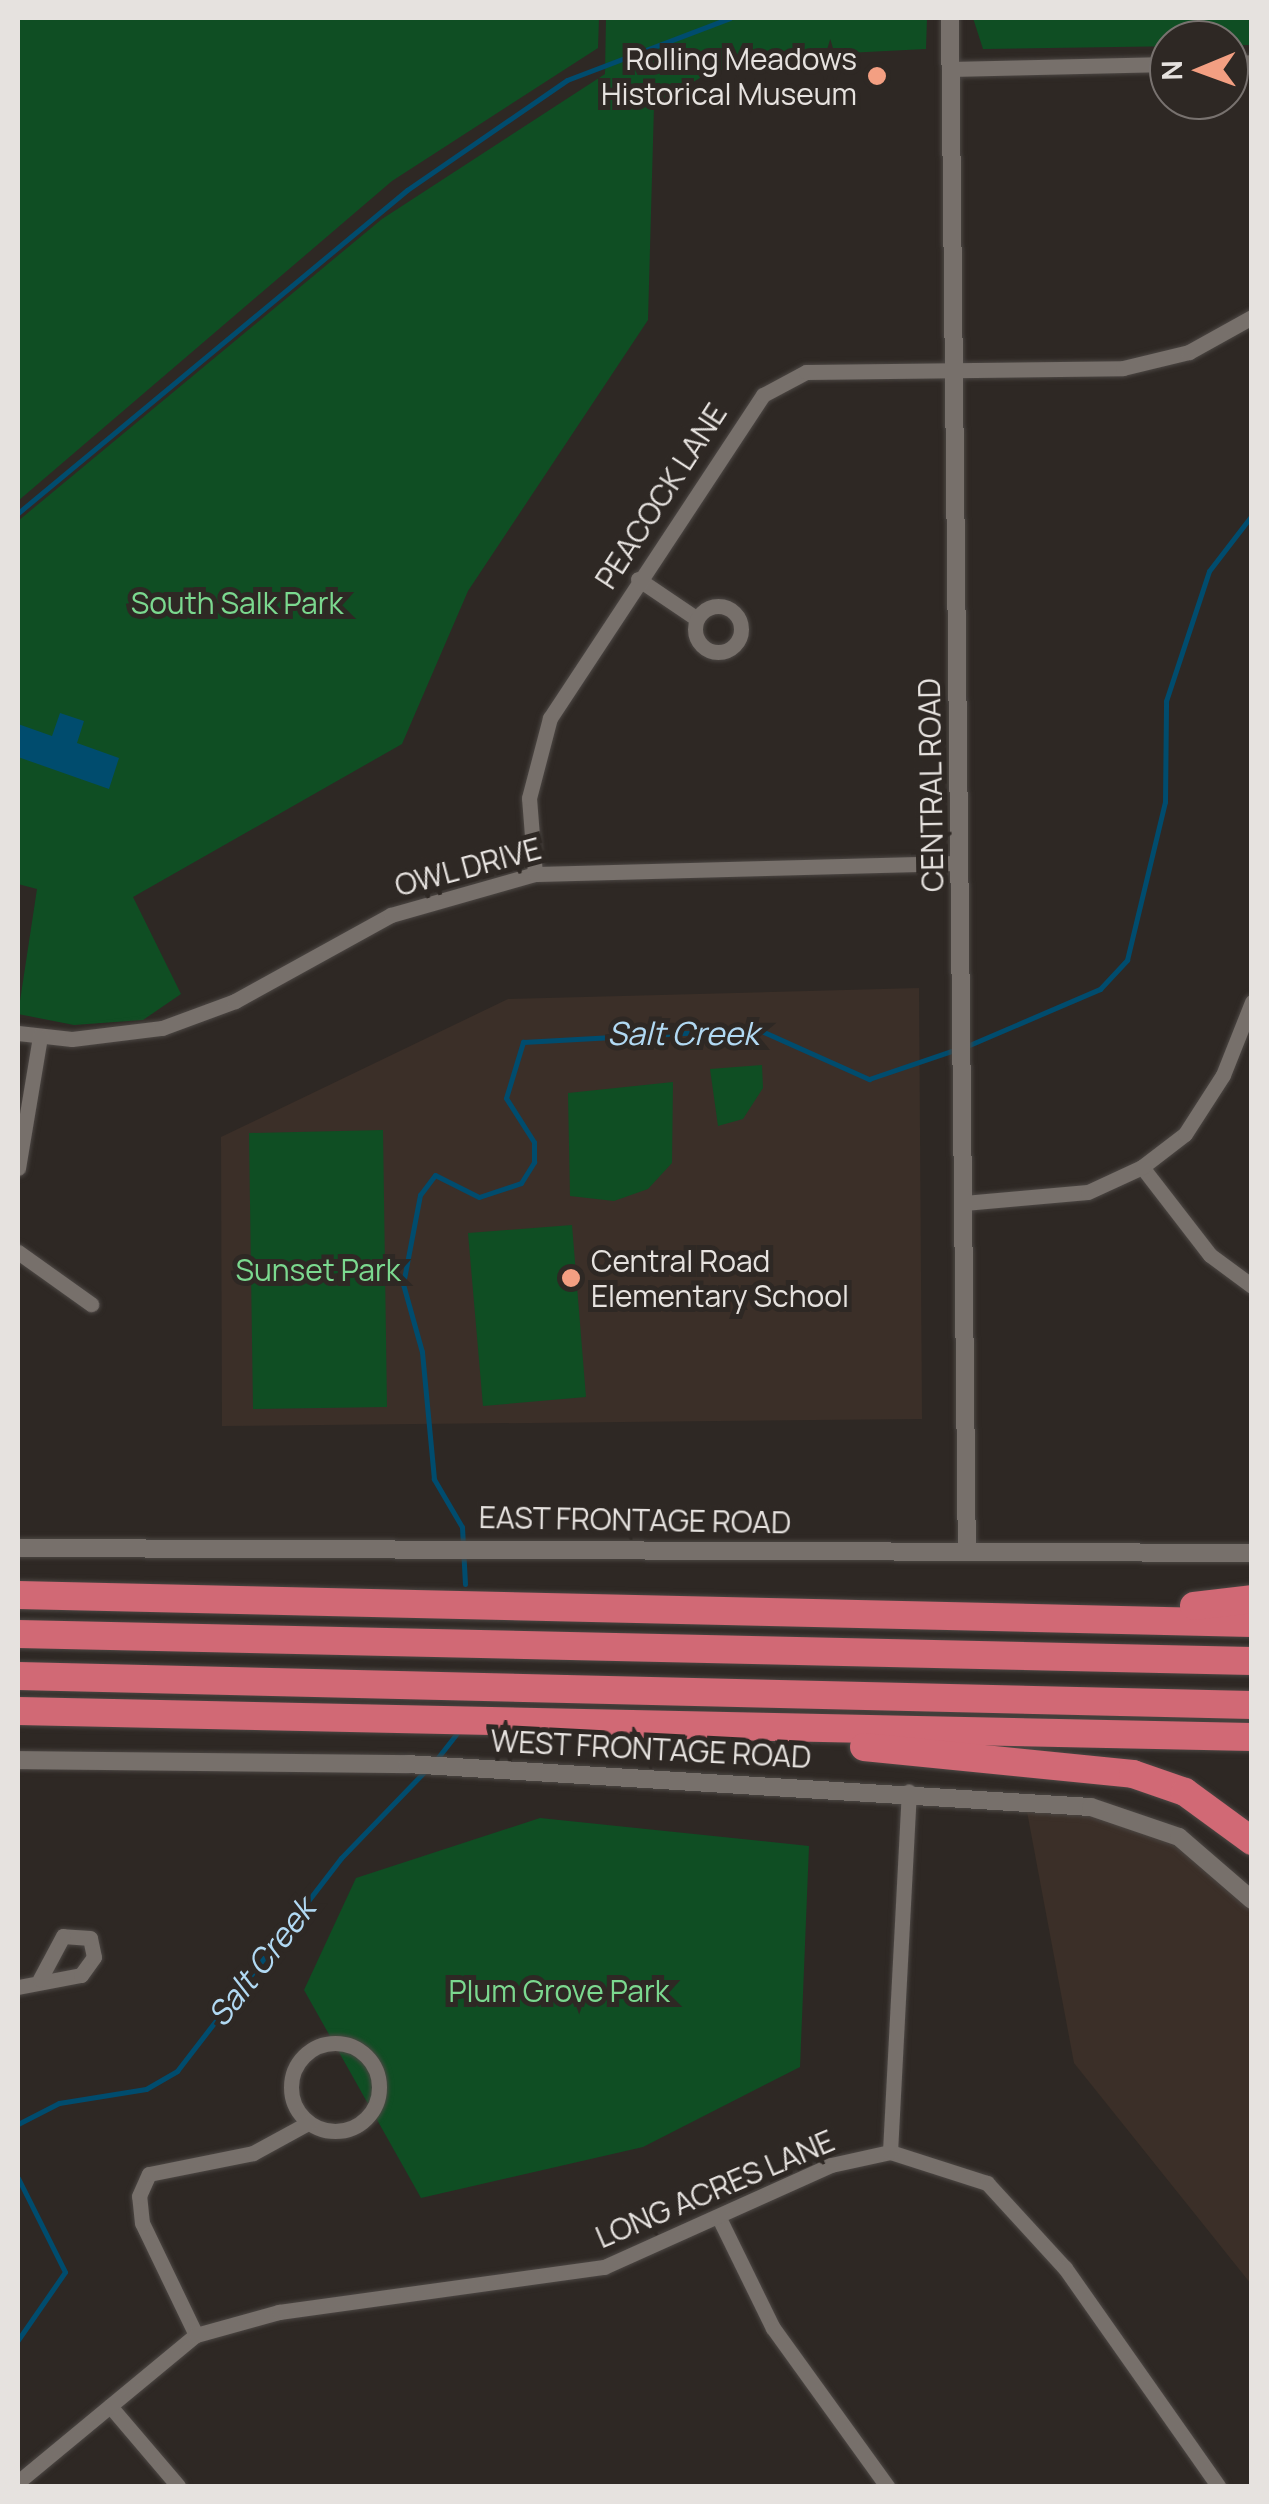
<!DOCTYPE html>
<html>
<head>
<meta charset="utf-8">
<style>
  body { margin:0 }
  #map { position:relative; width:1269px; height:2504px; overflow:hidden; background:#2e2824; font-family:Manrope,sans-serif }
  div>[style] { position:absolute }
  .built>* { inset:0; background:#3b2f28 }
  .green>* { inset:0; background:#0f4e23 }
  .water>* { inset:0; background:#004c6e }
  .stream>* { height:5px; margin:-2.5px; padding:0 2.5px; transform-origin:2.5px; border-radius:2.5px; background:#004c6e }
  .roads { filter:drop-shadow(0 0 2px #4c4744) drop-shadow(0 0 2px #4c4744) }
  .minor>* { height:15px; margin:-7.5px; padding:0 7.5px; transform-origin:7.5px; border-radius:7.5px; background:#77706b }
  .minor>.ring { margin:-7.5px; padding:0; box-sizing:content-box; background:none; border:15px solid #77706b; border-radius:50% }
  .tertiary>* { height:18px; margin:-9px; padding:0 9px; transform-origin:9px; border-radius:9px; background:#77706b }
  .motorway>* { height:28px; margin:-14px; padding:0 14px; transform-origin:14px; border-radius:14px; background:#d16975 }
  .dots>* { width:28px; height:28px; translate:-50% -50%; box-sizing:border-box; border:5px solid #2e2824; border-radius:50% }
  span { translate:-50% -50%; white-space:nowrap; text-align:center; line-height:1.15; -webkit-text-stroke:10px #2e2824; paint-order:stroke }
  .poi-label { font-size:30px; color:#e6e2df }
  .right { translate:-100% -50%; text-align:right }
  .left { translate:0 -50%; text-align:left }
  .street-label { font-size:30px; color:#e6e2df }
  .park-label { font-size:30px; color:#7bd98f }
  .water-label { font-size:32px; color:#b1d9f3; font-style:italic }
  .frame { position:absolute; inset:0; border:20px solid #e6e2df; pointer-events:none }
  .north { position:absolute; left:1149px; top:20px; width:100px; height:100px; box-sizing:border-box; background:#2e2824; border:2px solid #78726f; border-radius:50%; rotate:269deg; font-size:28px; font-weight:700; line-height:40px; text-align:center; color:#e6e2df }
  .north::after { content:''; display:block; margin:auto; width:35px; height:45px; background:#f39f82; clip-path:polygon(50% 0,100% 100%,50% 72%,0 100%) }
</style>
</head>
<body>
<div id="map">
  <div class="built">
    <i style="clip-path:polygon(919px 988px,922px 1419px,222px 1426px,221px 1137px,508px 999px)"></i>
    <i style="clip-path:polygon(1025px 1801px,1091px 1807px,1179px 1837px,1251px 1900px,1251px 2284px,1074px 2063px)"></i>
  </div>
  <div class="green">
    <i style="clip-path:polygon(18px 18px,599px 18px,598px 48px,392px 181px,18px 501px)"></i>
    <i style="clip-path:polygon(606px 18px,927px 18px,926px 49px,787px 56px,708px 73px,654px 106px,648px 320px,468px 591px,402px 744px,133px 897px,181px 994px,143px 1020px,74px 1025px,18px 1014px,37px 889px,18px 884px,18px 521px,382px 219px,605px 74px)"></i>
    <i style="clip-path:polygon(973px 18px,1251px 18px,1251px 45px,983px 49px)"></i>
    <i style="clip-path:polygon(762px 1065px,763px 1088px,743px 1119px,718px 1126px,710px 1069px)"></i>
    <i style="clip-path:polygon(673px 1082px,672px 1163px,648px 1189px,614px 1201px,570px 1196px,568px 1093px)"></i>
    <i style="clip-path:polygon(383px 1130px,387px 1407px,253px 1409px,249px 1133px)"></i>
    <i style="clip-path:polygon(572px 1225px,586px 1397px,483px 1406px,468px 1233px)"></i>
    <i style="clip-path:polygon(540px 1818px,809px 1846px,800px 2067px,643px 2147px,421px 2198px,304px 1990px,356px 1878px)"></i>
  </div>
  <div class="water">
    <i style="clip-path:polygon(60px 713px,84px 721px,77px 743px,119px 758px,109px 789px,18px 757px,18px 724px,52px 736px)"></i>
  </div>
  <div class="stream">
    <i style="left:18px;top:513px;width:506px;rotate:-39.7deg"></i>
    <i style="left:407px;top:190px;width:194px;rotate:-34.5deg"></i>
    <i style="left:567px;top:80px;width:174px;rotate:-20.8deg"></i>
    <i style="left:967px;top:1046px;width:145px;rotate:-23.2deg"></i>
    <i style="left:1100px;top:989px;width:40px;rotate:-47deg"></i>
    <i style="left:1127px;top:960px;width:163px;rotate:-76.5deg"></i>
    <i style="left:1165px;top:802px;width:101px;rotate:-89.4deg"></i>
    <i style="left:1166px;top:701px;width:137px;rotate:-71.7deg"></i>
    <i style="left:1209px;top:571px;width:71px;rotate:-52.5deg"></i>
    <i style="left:465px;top:1584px;width:57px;rotate:-93deg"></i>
    <i style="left:462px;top:1527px;width:56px;rotate:-120.3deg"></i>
    <i style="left:434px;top:1479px;width:128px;rotate:-95.4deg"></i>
    <i style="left:422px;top:1352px;width:71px;rotate:-105.6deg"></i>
    <i style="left:403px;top:1284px;width:91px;rotate:-79.2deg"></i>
    <i style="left:420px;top:1195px;width:25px;rotate:-53deg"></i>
    <i style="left:435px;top:1175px;width:49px;rotate:26.6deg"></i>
    <i style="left:479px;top:1197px;width:44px;rotate:-18.4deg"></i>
    <i style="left:521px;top:1183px;width:25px;rotate:-58deg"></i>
    <i style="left:534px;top:1162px;width:20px;rotate:-90deg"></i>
    <i style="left:534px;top:1142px;width:52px;rotate:-122.5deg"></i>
    <i style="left:506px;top:1098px;width:59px;rotate:-73.1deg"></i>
    <i style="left:523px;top:1042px;width:234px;rotate:-3.2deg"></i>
    <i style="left:757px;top:1029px;width:123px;rotate:24.1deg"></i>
    <i style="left:869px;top:1079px;width:93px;rotate:-18.8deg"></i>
    <i style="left:436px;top:1760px;width:39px;rotate:-52deg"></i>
    <i style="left:18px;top:2124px;width:46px;rotate:-27.1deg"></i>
    <i style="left:59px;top:2103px;width:88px;rotate:-9.1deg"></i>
    <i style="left:146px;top:2089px;width:36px;rotate:-30deg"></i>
    <i style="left:177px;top:2071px;width:269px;rotate:-52.4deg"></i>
    <i style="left:341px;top:1858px;width:121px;rotate:-46deg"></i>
    <i style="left:18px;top:2178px;width:105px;rotate:63.4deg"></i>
    <i style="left:65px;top:2272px;width:83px;rotate:124.7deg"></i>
  </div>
  <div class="roads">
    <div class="minor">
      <i style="left:1229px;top:63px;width:23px;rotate:-2deg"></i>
      <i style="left:950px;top:69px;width:219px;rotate:-1.3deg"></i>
      <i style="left:638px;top:579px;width:71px;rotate:34.1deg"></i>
      <i class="ring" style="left:695px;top:606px;width:31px;height:31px"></i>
      <i style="left:535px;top:874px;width:76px;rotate:-94.5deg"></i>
      <i style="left:529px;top:798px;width:83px;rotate:-75.3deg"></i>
      <i style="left:550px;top:718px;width:387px;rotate:-56.6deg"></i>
      <i style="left:763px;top:395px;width:49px;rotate:-28.1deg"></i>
      <i style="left:806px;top:372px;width:317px;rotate:-0.7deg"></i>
      <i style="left:1123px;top:368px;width:68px;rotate:-13.6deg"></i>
      <i style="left:1189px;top:352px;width:72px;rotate:-29.1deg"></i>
      <i style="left:18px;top:1033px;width:54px;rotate:6.3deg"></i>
      <i style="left:72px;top:1039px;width:91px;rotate:-7deg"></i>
      <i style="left:162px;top:1028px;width:78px;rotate:-20.3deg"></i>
      <i style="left:235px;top:1001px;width:178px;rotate:-28.9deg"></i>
      <i style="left:391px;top:915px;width:150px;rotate:-15.9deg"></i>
      <i style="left:535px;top:874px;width:424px;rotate:-1.5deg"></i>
      <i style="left:1142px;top:1167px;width:111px;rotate:52.3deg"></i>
      <i style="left:1210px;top:1255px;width:52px;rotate:36.4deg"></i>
      <i style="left:18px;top:1168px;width:133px;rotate:-80.5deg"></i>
      <i style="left:964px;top:1203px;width:124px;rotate:-5.1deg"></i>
      <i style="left:1088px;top:1192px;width:60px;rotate:-24.8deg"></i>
      <i style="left:1142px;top:1167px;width:54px;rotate:-37.5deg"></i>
      <i style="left:1185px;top:1134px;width:70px;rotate:-57.2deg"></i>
      <i style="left:1223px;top:1075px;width:79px;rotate:-68.3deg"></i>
      <i style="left:18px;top:1252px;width:90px;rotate:35.5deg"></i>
      <i style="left:18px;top:1987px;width:64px;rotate:-10.8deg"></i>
      <i style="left:81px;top:1975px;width:22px;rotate:-54deg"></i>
      <i style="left:94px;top:1957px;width:19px;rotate:-102deg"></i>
      <i style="left:90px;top:1938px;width:27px;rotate:-176deg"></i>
      <i style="left:63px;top:1936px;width:49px;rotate:118.1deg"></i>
      <i class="ring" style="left:291px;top:2043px;width:73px;height:73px"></i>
      <i style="left:890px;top:2152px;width:102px;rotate:17.7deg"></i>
      <i style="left:987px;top:2183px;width:115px;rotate:47.5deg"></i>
      <i style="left:1065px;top:2268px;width:266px;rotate:54.9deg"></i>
      <i style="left:720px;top:2220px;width:120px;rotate:63.9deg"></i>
      <i style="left:773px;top:2328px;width:195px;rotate:54.2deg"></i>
      <i style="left:196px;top:2335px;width:124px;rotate:-115.7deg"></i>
      <i style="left:142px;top:2223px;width:27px;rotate:-96deg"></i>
      <i style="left:139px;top:2196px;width:24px;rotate:-66deg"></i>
      <i style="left:149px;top:2174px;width:106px;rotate:-11.4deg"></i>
      <i style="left:253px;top:2153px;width:63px;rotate:-28.6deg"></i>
      <i style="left:110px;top:2406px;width:105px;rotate:49.6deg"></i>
      <i style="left:18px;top:2482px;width:231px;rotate:-39.6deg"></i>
      <i style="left:196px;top:2335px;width:86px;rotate:-15.5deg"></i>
      <i style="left:279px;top:2312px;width:328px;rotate:-7.9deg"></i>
      <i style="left:604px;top:2267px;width:249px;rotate:-24.2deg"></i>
      <i style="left:831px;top:2165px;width:60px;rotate:-12.4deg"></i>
      <i style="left:890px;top:2152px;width:361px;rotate:-87deg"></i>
    </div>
    <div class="tertiary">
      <i style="left:950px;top:18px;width:1534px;rotate:89.37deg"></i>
      <i style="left:18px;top:1548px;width:1234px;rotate:0.23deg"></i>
      <i style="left:18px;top:1760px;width:389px;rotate:0.6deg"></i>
      <i style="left:407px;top:1764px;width:685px;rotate:3.6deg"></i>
      <i style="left:1091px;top:1807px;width:93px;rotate:18.8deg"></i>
      <i style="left:1179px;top:1837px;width:96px;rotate:40.8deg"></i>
    </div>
    <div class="motorway">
      <i style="left:18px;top:1595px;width:1234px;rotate:1.3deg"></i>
      <i style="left:1194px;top:1606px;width:58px;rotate:-6.9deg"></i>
      <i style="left:18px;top:1634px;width:1234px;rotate:1.25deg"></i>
      <i style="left:18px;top:1676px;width:1234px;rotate:1.35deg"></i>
      <i style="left:18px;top:1711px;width:1234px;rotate:1.21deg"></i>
      <i style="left:864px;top:1747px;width:270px;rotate:5.7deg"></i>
      <i style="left:1133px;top:1774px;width:55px;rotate:19.1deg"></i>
      <i style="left:1185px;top:1792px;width:83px;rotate:36.2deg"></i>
    </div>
  </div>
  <div class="dots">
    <i style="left:877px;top:76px;background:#f39f82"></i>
    <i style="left:571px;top:1278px;background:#f39f82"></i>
  </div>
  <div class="poi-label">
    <span class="right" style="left:857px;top:76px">Rolling Meadows<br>Historical Museum</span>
    <span class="left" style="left:591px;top:1278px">Central Road<br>Elementary School</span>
  </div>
  <div class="street-label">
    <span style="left:661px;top:496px;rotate:-57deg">PEACOCK LANE</span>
    <span style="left:931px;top:785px;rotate:-91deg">CENTRAL ROAD</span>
    <span style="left:468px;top:867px;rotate:-15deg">OWL DRIVE</span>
    <span style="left:635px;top:1520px;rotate:1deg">EAST FRONTAGE ROAD</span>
    <span style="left:651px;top:1749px;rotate:3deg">WEST FRONTAGE ROAD</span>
    <span style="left:715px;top:2189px;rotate:-23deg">LONG ACRES LANE</span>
  </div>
  <div class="park-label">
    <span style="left:237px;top:603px">South Salk Park</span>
    <span style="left:318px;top:1270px">Sunset Park</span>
    <span style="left:559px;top:1991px">Plum Grove Park</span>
  </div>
  <div class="water-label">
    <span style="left:683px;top:1033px">Salt Creek</span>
    <span style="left:261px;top:1962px;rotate:-52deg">Salt Creek</span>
  </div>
  <div class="frame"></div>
  <div class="north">N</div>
</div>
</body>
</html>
